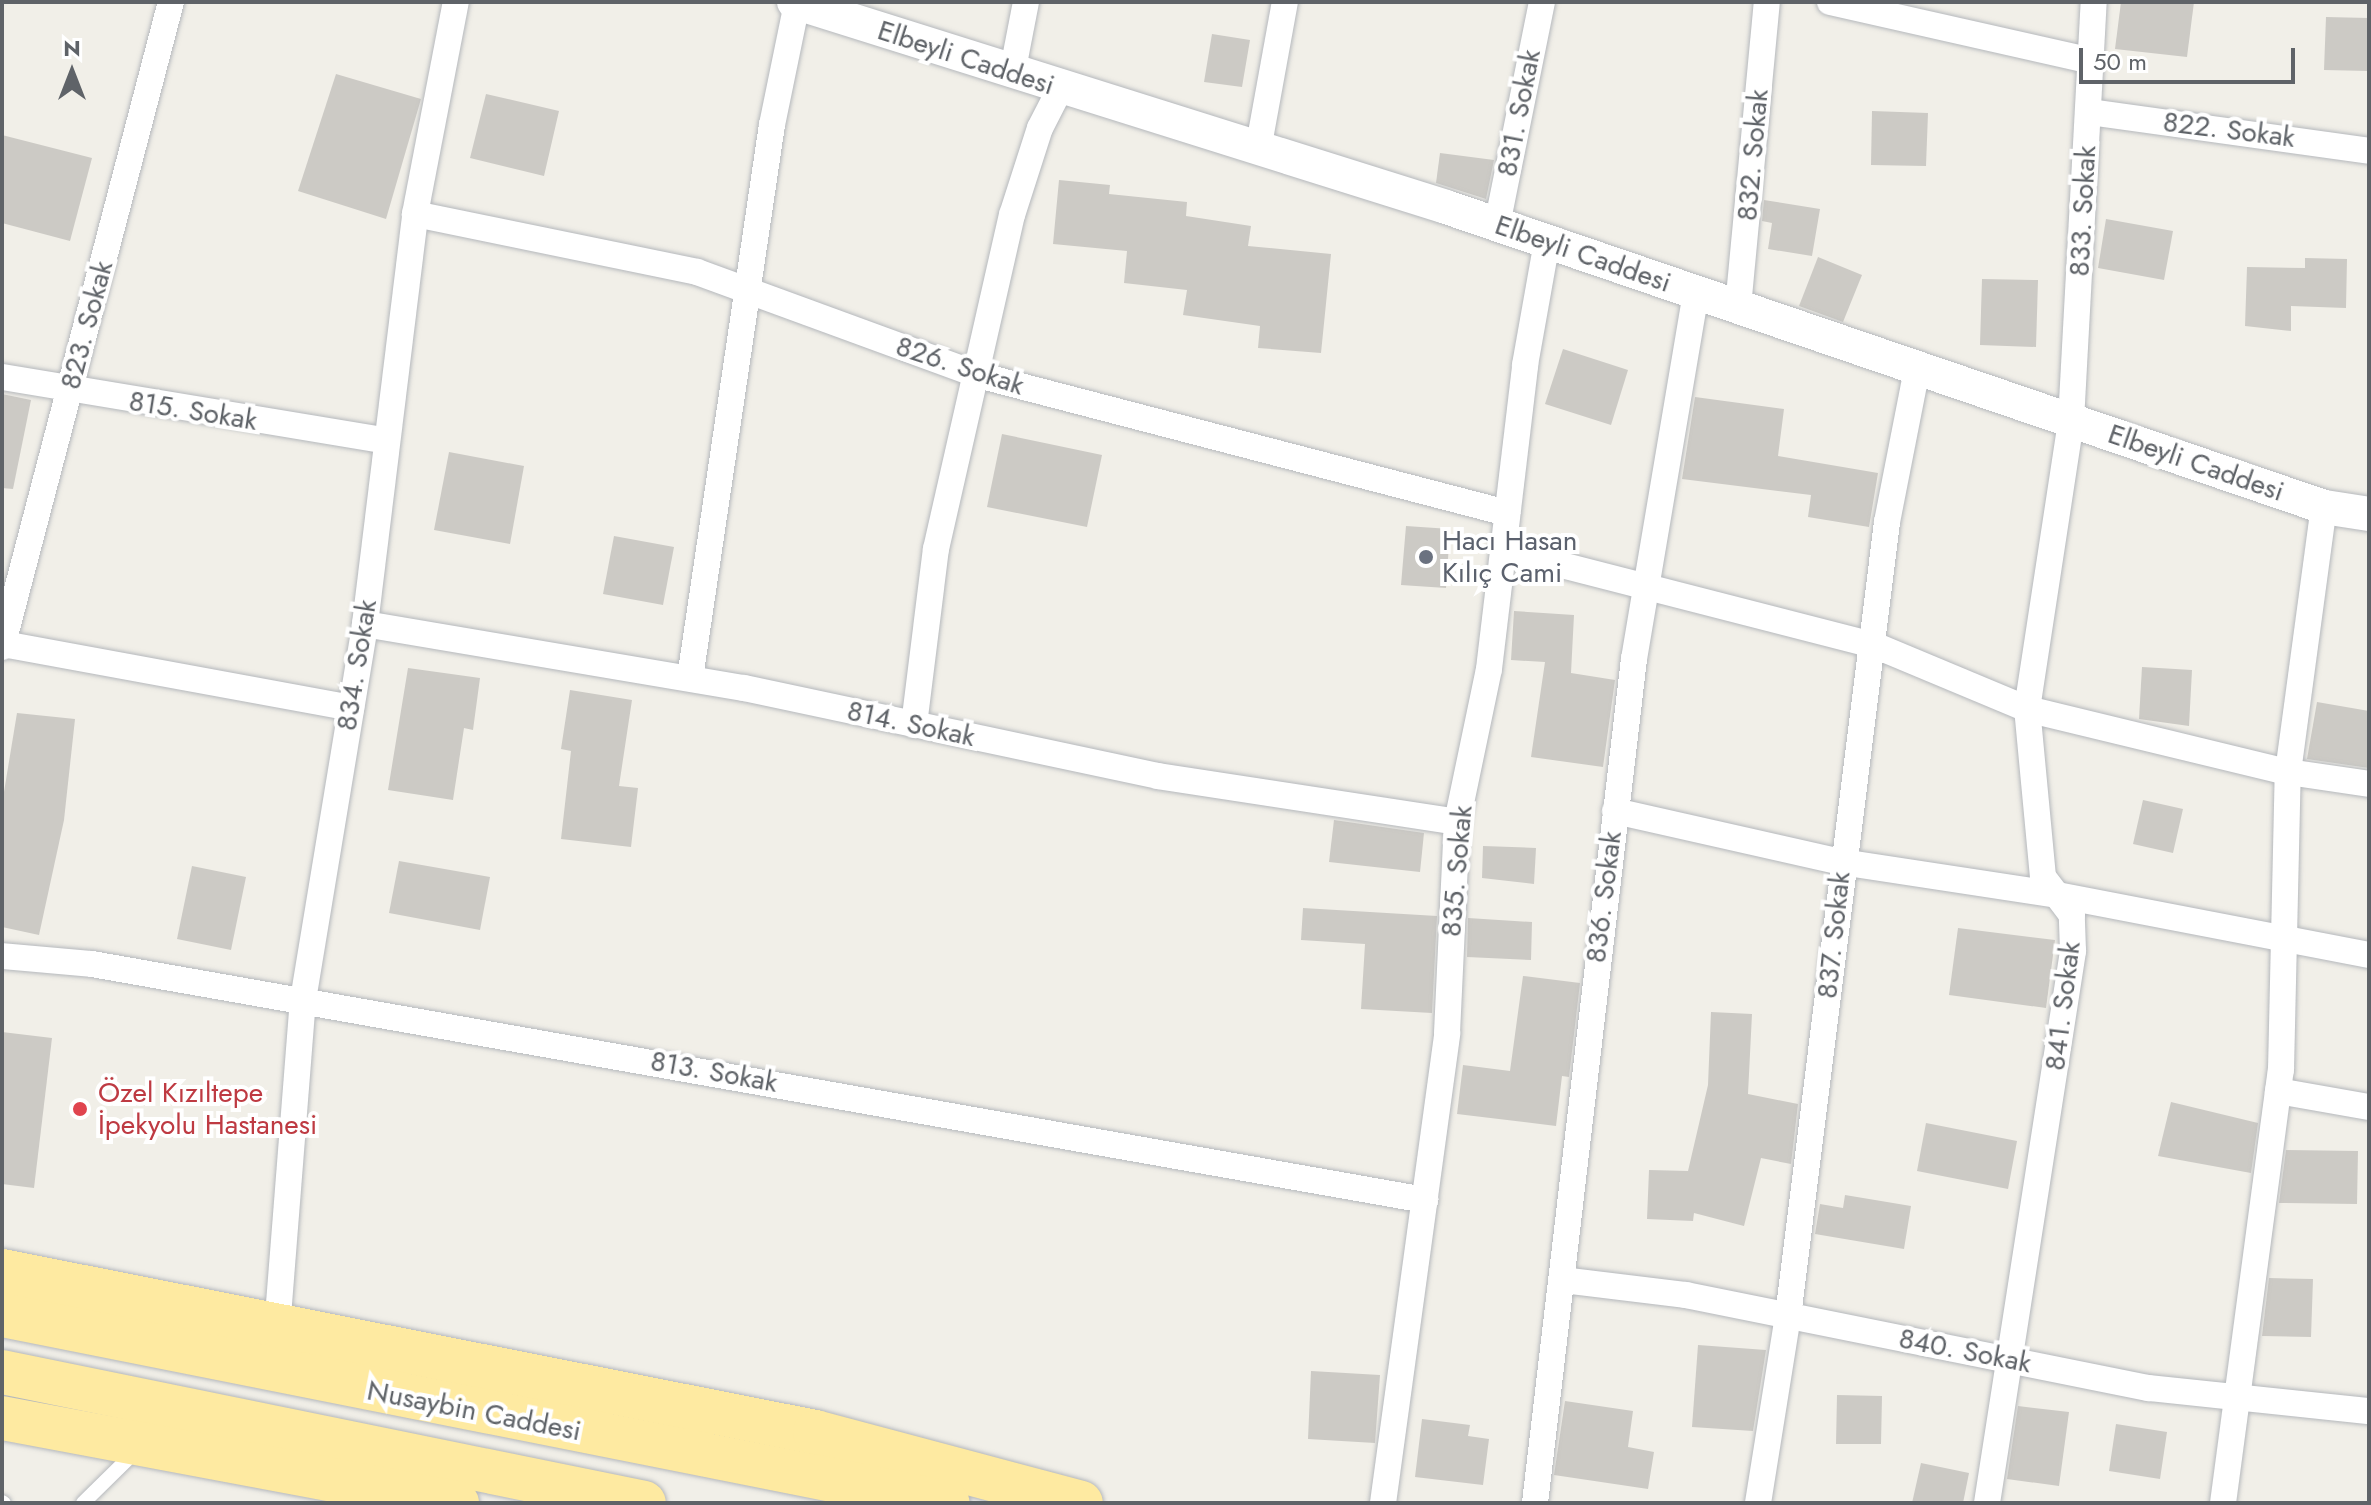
<!DOCTYPE html>
<html>
<head>
<meta charset="utf-8">
<style>
  body { margin:0 }
  #map { position:relative; width:2371px; height:1505px; overflow:hidden; background:#f1efe8; font-family:Jost,sans-serif }
  div>[style] { position:absolute }
  .building>* { inset:0; background:#cccac5 }
  .roads { filter:drop-shadow(0 0 2px #b5b8bc) drop-shadow(0 0 2px #b5b8bc) }
  .service>* { height:14px; margin:-7px; padding:0 7px; transform-origin:7px; border-radius:7px; background:#fff }
  .minor>* { height:26px; margin:-13px; padding:0 13px; transform-origin:13px; border-radius:13px; background:#fff }
  .tertiary>* { height:34px; margin:-17px; padding:0 17px; transform-origin:17px; border-radius:17px; background:#fff }
  .trunk>* { height:44px; margin:-22px; padding:0 22px; transform-origin:22px; border-radius:22px; background:#feeaa1 }
  .dots>* { width:22px; height:22px; translate:-50% -50%; box-sizing:border-box; border:4px solid #fff; border-radius:50% }
  span { translate:-50% -50%; white-space:nowrap; text-align:center; line-height:1.15; -webkit-text-stroke:8px #fff; paint-order:stroke }
  .street-label { font-size:28px; color:#5f6368 }
  .worship-label { font-size:28px; color:#5b616d }
  .left { translate:0 -50%; text-align:left }
  .health-label { font-size:28px; color:#be3a42 }
  .frame { position:absolute; inset:0; border:4px solid #5f6368; pointer-events:none }
  .north { position:absolute; left:32px; top:32px; width:80px; height:80px; -webkit-text-stroke:6px #fff; paint-order:stroke; rotate:0deg; font-size:22px; font-weight:700; line-height:32px; text-align:center; color:#5f6368 }
  .north::after { content:''; display:block; margin:auto; width:28px; height:36px; background:#5f6368; clip-path:polygon(50% 0,100% 100%,50% 72%,0 100%) }
  .scale { position:absolute; left:2079px; top:48px; width:216px; height:36px; box-sizing:border-box; border:4px solid #5f6368; border-top:0; padding-left:10px; font-size:24px; line-height:28px; white-space:nowrap; color:#5f6368; -webkit-text-stroke:6px #fff; paint-order:stroke }
</style>
</head>
<body>
<div id="map">
  <div class="building">
    <i style="clip-path:polygon(2121px 2px,2194px 2px,2187px 57px,2115px 49px)"></i>
    <i style="clip-path:polygon(2326px 17px,2369px 18px,2369px 71px,2324px 70px)"></i>
    <i style="clip-path:polygon(1212px 34px,1250px 40px,1242px 87px,1204px 82px)"></i>
    <i style="clip-path:polygon(336px 74px,421px 99px,386px 219px,298px 191px)"></i>
    <i style="clip-path:polygon(486px 94px,559px 111px,544px 176px,470px 158px)"></i>
    <i style="clip-path:polygon(1872px 111px,1928px 113px,1926px 166px,1871px 165px)"></i>
    <i style="clip-path:polygon(2px 135px,92px 158px,70px 241px,2px 223px)"></i>
    <i style="clip-path:polygon(1440px 153px,1494px 160px,1486px 199px,1436px 183px)"></i>
    <i style="clip-path:polygon(1059px 180px,1110px 185px,1109px 194px,1187px 202px,1186px 216px,1251px 226px,1248px 246px,1331px 254px,1321px 353px,1258px 348px,1260px 326px,1183px 315px,1187px 290px,1124px 283px,1127px 251px,1053px 244px)"></i>
    <i style="clip-path:polygon(1764px 200px,1820px 209px,1812px 256px,1768px 249px,1772px 223px,1762px 221px)"></i>
    <i style="clip-path:polygon(2106px 219px,2173px 231px,2164px 280px,2098px 268px)"></i>
    <i style="clip-path:polygon(1818px 257px,1862px 275px,1843px 322px,1799px 306px)"></i>
    <i style="clip-path:polygon(2305px 258px,2347px 259px,2346px 308px,2291px 306px,2291px 331px,2245px 326px,2247px 267px,2305px 268px)"></i>
    <i style="clip-path:polygon(1982px 279px,2038px 280px,2036px 347px,1980px 345px)"></i>
    <i style="clip-path:polygon(1563px 349px,1628px 370px,1611px 425px,1545px 404px)"></i>
    <i style="clip-path:polygon(2px 394px,31px 400px,13px 489px,2px 488px)"></i>
    <i style="clip-path:polygon(1695px 397px,1784px 409px,1778px 456px,1878px 473px,1869px 527px,1808px 517px,1811px 495px,1682px 479px)"></i>
    <i style="clip-path:polygon(1002px 434px,1102px 455px,1087px 527px,987px 507px)"></i>
    <i style="clip-path:polygon(449px 452px,524px 466px,510px 544px,434px 530px)"></i>
    <i style="clip-path:polygon(1406px 526px,1450px 529px,1446px 588px,1401px 585px)"></i>
    <i style="clip-path:polygon(614px 536px,674px 547px,663px 605px,603px 594px)"></i>
    <i style="clip-path:polygon(1514px 611px,1574px 615px,1571px 673px,1615px 680px,1603px 767px,1531px 757px,1545px 662px,1511px 660px)"></i>
    <i style="clip-path:polygon(2142px 667px,2192px 670px,2189px 726px,2139px 719px)"></i>
    <i style="clip-path:polygon(408px 668px,480px 678px,473px 730px,464px 728px,453px 800px,388px 790px)"></i>
    <i style="clip-path:polygon(570px 690px,632px 700px,619px 786px,638px 788px,631px 847px,561px 839px,571px 751px,561px 749px)"></i>
    <i style="clip-path:polygon(2317px 702px,2369px 711px,2369px 768px,2307px 759px)"></i>
    <i style="clip-path:polygon(17px 713px,75px 719px,64px 820px,39px 935px,2px 927px,2px 804px)"></i>
    <i style="clip-path:polygon(2143px 800px,2183px 809px,2173px 853px,2133px 844px)"></i>
    <i style="clip-path:polygon(1334px 820px,1424px 833px,1420px 872px,1329px 862px)"></i>
    <i style="clip-path:polygon(1483px 846px,1536px 848px,1534px 884px,1482px 878px)"></i>
    <i style="clip-path:polygon(399px 861px,490px 877px,480px 930px,389px 913px)"></i>
    <i style="clip-path:polygon(192px 866px,246px 877px,231px 950px,177px 939px)"></i>
    <i style="clip-path:polygon(1303px 908px,1437px 916px,1432px 1013px,1361px 1009px,1365px 944px,1301px 940px)"></i>
    <i style="clip-path:polygon(1468px 918px,1532px 922px,1531px 960px,1467px 957px)"></i>
    <i style="clip-path:polygon(1958px 928px,2055px 940px,2046px 1008px,1949px 995px)"></i>
    <i style="clip-path:polygon(1523px 976px,1580px 983px,1569px 1077px,1562px 1076px,1556px 1126px,1457px 1114px,1463px 1065px,1510px 1071px)"></i>
    <i style="clip-path:polygon(1711px 1012px,1752px 1014px,1748px 1094px,1798px 1104px,1791px 1164px,1761px 1158px,1744px 1226px,1694px 1213px,1693px 1221px,1647px 1219px,1649px 1170px,1688px 1171px,1708px 1085px)"></i>
    <i style="clip-path:polygon(2px 1032px,52px 1038px,34px 1188px,2px 1184px)"></i>
    <i style="clip-path:polygon(2171px 1102px,2258px 1123px,2251px 1173px,2158px 1156px)"></i>
    <i style="clip-path:polygon(1926px 1123px,2017px 1141px,2008px 1189px,1917px 1171px)"></i>
    <i style="clip-path:polygon(2286px 1150px,2358px 1151px,2357px 1204px,2279px 1203px)"></i>
    <i style="clip-path:polygon(1845px 1195px,1911px 1206px,1904px 1249px,1815px 1234px,1820px 1204px,1843px 1208px)"></i>
    <i style="clip-path:polygon(2269px 1278px,2313px 1279px,2311px 1337px,2262px 1336px)"></i>
    <i style="clip-path:polygon(1698px 1345px,1766px 1350px,1753px 1431px,1692px 1427px)"></i>
    <i style="clip-path:polygon(1311px 1371px,1380px 1375px,1375px 1443px,1308px 1439px)"></i>
    <i style="clip-path:polygon(1837px 1395px,1882px 1396px,1881px 1444px,1836px 1444px)"></i>
    <i style="clip-path:polygon(1565px 1401px,1633px 1411px,1628px 1447px,1654px 1452px,1648px 1489px,1554px 1475px)"></i>
    <i style="clip-path:polygon(2018px 1406px,2069px 1412px,2059px 1486px,2007px 1479px)"></i>
    <i style="clip-path:polygon(1422px 1419px,1470px 1425px,1468px 1436px,1489px 1439px,1483px 1485px,1415px 1477px)"></i>
    <i style="clip-path:polygon(2116px 1424px,2167px 1432px,2160px 1479px,2109px 1471px)"></i>
    <i style="clip-path:polygon(1921px 1463px,1969px 1473px,1963px 1503px,1912px 1503px)"></i>
  </div>
  <div class="roads">
    <div class="service">
      <i style="left:2px;top:1502px;width:2px;rotate:27deg"></i>
      <i style="left:83px;top:1503px;width:76px;rotate:-44.5deg"></i>
    </div>
    <div class="minor">
      <i style="left:1830px;top:2px;width:268px;rotate:12.7deg"></i>
      <i style="left:1012px;top:74px;width:73px;rotate:-79deg"></i>
      <i style="left:2089px;top:112px;width:283px;rotate:7.9deg"></i>
      <i style="left:1258px;top:150px;width:150px;rotate:-79.7deg"></i>
      <i style="left:415px;top:214px;width:288px;rotate:11.6deg"></i>
      <i style="left:697px;top:272px;width:299px;rotate:20.1deg"></i>
      <i style="left:978px;top:375px;width:547px;rotate:14.62deg"></i>
      <i style="left:1497px;top:225px;width:227px;rotate:-78.6deg"></i>
      <i style="left:1738px;top:307px;width:306px;rotate:-84.6deg"></i>
      <i style="left:2px;top:377px;width:387px;rotate:9.4deg"></i>
      <i style="left:1503px;top:550px;width:383px;rotate:14.4deg"></i>
      <i style="left:1874px;top:645px;width:166px;rotate:22.7deg"></i>
      <i style="left:2027px;top:709px;width:268px;rotate:13.6deg"></i>
      <i style="left:2288px;top:772px;width:82px;rotate:8.4deg"></i>
      <i style="left:365px;top:624px;width:384px;rotate:9.6deg"></i>
      <i style="left:744px;top:688px;width:423px;rotate:12deg"></i>
      <i style="left:1158px;top:776px;width:303px;rotate:8.7deg"></i>
      <i style="left:3px;top:644px;width:354px;rotate:10.4deg"></i>
      <i style="left:2px;top:647px;width:667px;rotate:-75.32deg"></i>
      <i style="left:690px;top:678px;width:559px;rotate:-81.57deg"></i>
      <i style="left:772px;top:125px;width:125px;rotate:-78.4deg"></i>
      <i style="left:914px;top:725px;width:177px;rotate:-82.9deg"></i>
      <i style="left:936px;top:549px;width:343px;rotate:-77.2deg"></i>
      <i style="left:1012px;top:215px;width:91px;rotate:-72.2deg"></i>
      <i style="left:1040px;top:128px;width:44px;rotate:-62.9deg"></i>
      <i style="left:1615px;top:811px;width:233px;rotate:12.7deg"></i>
      <i style="left:1842px;top:862px;width:218px;rotate:8.7deg"></i>
      <i style="left:2057px;top:895px;width:318px;rotate:10.9deg"></i>
      <i style="left:2px;top:956px;width:90px;rotate:5.1deg"></i>
      <i style="left:92px;top:964px;width:1354px;rotate:10.04deg"></i>
      <i style="left:2278px;top:1091px;width:92px;rotate:10deg"></i>
      <i style="left:1562px;top:1280px;width:125px;rotate:6.9deg"></i>
      <i style="left:1686px;top:1295px;width:472px;rotate:11.4deg"></i>
      <i style="left:2149px;top:1388px;width:221px;rotate:6deg"></i>
      <i style="left:277px;top:1329px;width:330px;rotate:-85.5deg"></i>
      <i style="left:303px;top:1000px;width:381px;rotate:-80.6deg"></i>
      <i style="left:365px;top:624px;width:413px;rotate:-83deg"></i>
      <i style="left:415px;top:214px;width:216px;rotate:-79.1deg"></i>
      <i style="left:1383px;top:1503px;width:474px;rotate:-82.2deg"></i>
      <i style="left:1447px;top:1033px;width:211px;rotate:-87.3deg"></i>
      <i style="left:1457px;top:822px;width:156px;rotate:-78.2deg"></i>
      <i style="left:1489px;top:669px;width:306px;rotate:-83.2deg"></i>
      <i style="left:1525px;top:365px;width:125px;rotate:-79.9deg"></i>
      <i style="left:1535px;top:1503px;width:850px;rotate:-83.31deg"></i>
      <i style="left:1634px;top:659px;width:371px;rotate:-80.4deg"></i>
      <i style="left:1758px;top:1503px;width:189px;rotate:-80.9deg"></i>
      <i style="left:1788px;top:1316px;width:800px;rotate:-82.89deg"></i>
      <i style="left:1887px;top:522px;width:156px;rotate:-78.9deg"></i>
      <i style="left:1987px;top:1503px;width:559px;rotate:-81.14deg"></i>
      <i style="left:2073px;top:951px;width:36px;rotate:-92deg"></i>
      <i style="left:2072px;top:915px;width:48px;rotate:-127.3deg"></i>
      <i style="left:2043px;top:877px;width:169px;rotate:-95.4deg"></i>
      <i style="left:2027px;top:709px;width:291px;rotate:-81.3deg"></i>
      <i style="left:2071px;top:421px;width:420px;rotate:-86.9deg"></i>
      <i style="left:2223px;top:1503px;width:437px;rotate:-82.4deg"></i>
      <i style="left:2281px;top:1070px;width:298px;rotate:-88.7deg"></i>
      <i style="left:2288px;top:772px;width:267px;rotate:-82.3deg"></i>
    </div>
    <div class="tertiary">
      <i style="left:794px;top:2px;width:683px;rotate:17.45deg"></i>
      <i style="left:1446px;top:207px;width:928px;rotate:18.86deg"></i>
      <i style="left:2324px;top:507px;width:46px;rotate:8.8deg"></i>
    </div>
    <div class="trunk">
      <i style="left:2px;top:1271px;width:829px;rotate:11.2deg"></i>
      <i style="left:815px;top:1432px;width:275px;rotate:14.9deg"></i>
      <i style="left:2px;top:1315px;width:964px;rotate:11.24deg"></i>
      <i style="left:2px;top:1372px;width:655px;rotate:11.53deg"></i>
      <i style="left:2px;top:1418px;width:463px;rotate:10.6deg"></i>
    </div>
  </div>
  <div class="dots">
    <i style="left:1426px;top:557px;background:#6b7280"></i>
    <i style="left:80px;top:1109px;background:#e0444e"></i>
  </div>
  <div class="street-label">
    <span style="left:966px;top:58px;rotate:18deg">Elbeyli Caddesi</span>
    <span style="left:1519px;top:113px;rotate:-79deg">831. Sokak</span>
    <span style="left:2229px;top:130px;rotate:7deg">822. Sokak</span>
    <span style="left:1753px;top:155px;rotate:-85deg">832. Sokak</span>
    <span style="left:2083px;top:211px;rotate:-87deg">833. Sokak</span>
    <span style="left:1583px;top:254px;rotate:19deg">Elbeyli Caddesi</span>
    <span style="left:87px;top:325px;rotate:-75deg">823. Sokak</span>
    <span style="left:960px;top:366px;rotate:18deg">826. Sokak</span>
    <span style="left:193px;top:411px;rotate:9deg">815. Sokak</span>
    <span style="left:2196px;top:463px;rotate:19deg">Elbeyli Caddesi</span>
    <span style="left:357px;top:665px;rotate:-81deg">834. Sokak</span>
    <span style="left:911px;top:724px;rotate:12deg">814. Sokak</span>
    <span style="left:1457px;top:871px;rotate:-85deg">835. Sokak</span>
    <span style="left:1604px;top:897px;rotate:-83deg">836. Sokak</span>
    <span style="left:1834px;top:935px;rotate:-84deg">837. Sokak</span>
    <span style="left:2063px;top:1006px;rotate:-83deg">841. Sokak</span>
    <span style="left:714px;top:1072px;rotate:10deg">813. Sokak</span>
    <span style="left:1965px;top:1351px;rotate:11deg">840. Sokak</span>
    <span style="left:474px;top:1411px;rotate:11deg">Nusaybin Caddesi</span>
  </div>
  <div class="worship-label">
    <span class="left" style="left:1442px;top:557px">Hacı Hasan<br>Kılıç Cami</span>
  </div>
  <div class="health-label">
    <span class="left" style="left:98px;top:1109px">Özel Kızıltepe<br>İpekyolu Hastanesi</span>
  </div>
  <div class="frame"></div>
  <div class="north">N</div>
  <div class="scale">50 m</div>
</div>
</body>
</html>
